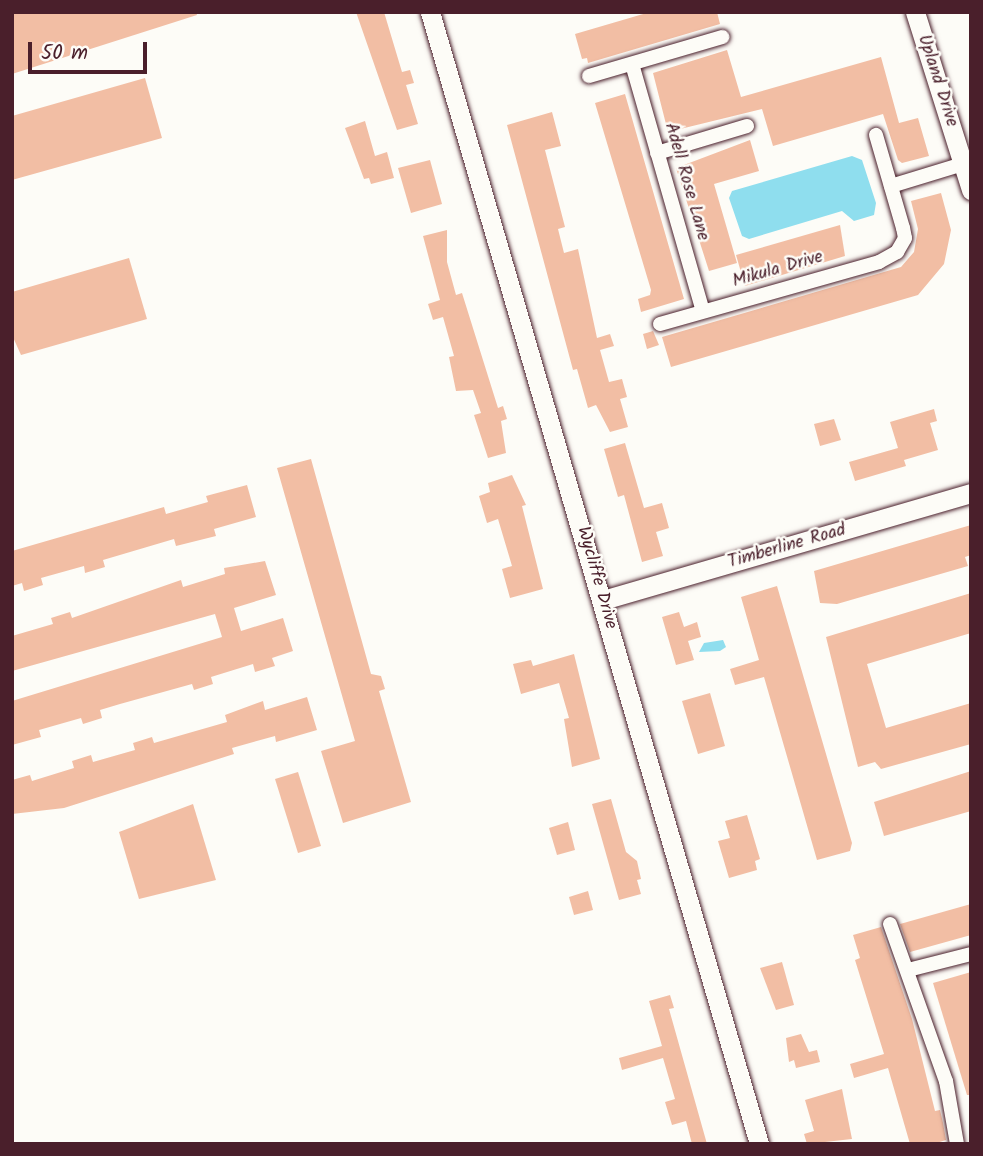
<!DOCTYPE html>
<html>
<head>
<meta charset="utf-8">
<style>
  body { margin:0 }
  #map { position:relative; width:983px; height:1156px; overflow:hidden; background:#fdfcf7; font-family:Kalam,sans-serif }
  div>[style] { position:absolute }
  .water>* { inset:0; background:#8fdeee }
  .building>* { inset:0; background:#f2bea4 }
  .roads { filter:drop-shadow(0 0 2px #4a1f2b) drop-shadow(0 0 2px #4a1f2b) }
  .street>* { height:14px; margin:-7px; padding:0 7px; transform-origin:7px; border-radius:7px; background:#fdfcf7 }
  .secondary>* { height:19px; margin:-9.5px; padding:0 9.5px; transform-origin:9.5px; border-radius:9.5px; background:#fdfcf7 }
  span { translate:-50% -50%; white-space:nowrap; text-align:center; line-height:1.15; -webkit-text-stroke:5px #fdfcf7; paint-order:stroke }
  .street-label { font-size:18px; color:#4a1f2b }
  .frame { position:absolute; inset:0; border:14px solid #4a1f2b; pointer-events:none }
  .scale { position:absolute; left:28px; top:42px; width:119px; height:32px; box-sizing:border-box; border:4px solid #4a1f2b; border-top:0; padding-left:9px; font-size:21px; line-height:24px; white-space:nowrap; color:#4a1f2b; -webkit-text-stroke:5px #fdfcf7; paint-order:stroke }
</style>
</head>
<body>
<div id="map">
  <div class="water">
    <i style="clip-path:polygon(852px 156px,862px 160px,876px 203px,874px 215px,854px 221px,842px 211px,749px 239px,742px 236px,729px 198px,732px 191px)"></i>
    <i style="clip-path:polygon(723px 640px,726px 647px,720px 651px,699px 652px,704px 643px)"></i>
  </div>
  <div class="building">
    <i style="clip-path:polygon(12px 12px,196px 12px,197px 15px,12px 74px)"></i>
    <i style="clip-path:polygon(356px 12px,384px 12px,402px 72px,410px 70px,414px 83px,406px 85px,418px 124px,397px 130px)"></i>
    <i style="clip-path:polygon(650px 12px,717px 12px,720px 24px,588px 63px,587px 58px,582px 59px,575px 34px)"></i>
    <i style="clip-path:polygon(727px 50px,741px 97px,881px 57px,899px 123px,918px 118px,929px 156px,902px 163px,898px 160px,883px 114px,773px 146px,762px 109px,668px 132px,653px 73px)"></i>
    <i style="clip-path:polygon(145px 78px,162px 138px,12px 180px,12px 116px)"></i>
    <i style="clip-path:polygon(625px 94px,684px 299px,641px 312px,638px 299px,650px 295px,651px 290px,595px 103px)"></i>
    <i style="clip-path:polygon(552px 112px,561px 146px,545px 150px,565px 227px,558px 229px,564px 253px,578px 249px,597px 338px,610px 334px,614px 346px,600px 350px,609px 382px,622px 379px,627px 397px,620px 399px,628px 427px,610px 432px,596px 405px,588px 408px,577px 369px,573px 370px,507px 125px)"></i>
    <i style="clip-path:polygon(365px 121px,375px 156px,387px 152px,394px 178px,371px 184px,369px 178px,364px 179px,345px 128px)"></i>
    <i style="clip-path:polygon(750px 140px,759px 171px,714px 184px,737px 263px,709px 271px,676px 168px)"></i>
    <i style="clip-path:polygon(430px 160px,442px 204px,411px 213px,398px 168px)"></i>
    <i style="clip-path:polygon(941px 193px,951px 230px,944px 264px,918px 295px,671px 367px,662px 337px,901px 267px,914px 252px,918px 229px,911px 201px)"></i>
    <i style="clip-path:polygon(840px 225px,845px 256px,745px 286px,736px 255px)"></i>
    <i style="clip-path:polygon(447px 230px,447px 262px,456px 295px,462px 293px,498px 408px,503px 406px,507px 419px,501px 421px,506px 453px,488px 458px,474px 415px,481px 413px,473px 390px,456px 391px,449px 357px,454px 356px,443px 317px,433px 320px,428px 304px,440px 300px,423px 236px)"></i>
    <i style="clip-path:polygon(129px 258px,147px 319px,21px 355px,12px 335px,12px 292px)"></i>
    <i style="clip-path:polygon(653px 331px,659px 345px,647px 349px,643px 334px)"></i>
    <i style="clip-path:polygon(934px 409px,937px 421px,930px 423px,938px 450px,904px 460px,906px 466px,855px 481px,849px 462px,898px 448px,890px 422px)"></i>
    <i style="clip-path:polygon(834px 419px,841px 440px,820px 446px,814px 424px)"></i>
    <i style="clip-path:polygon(625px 443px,644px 508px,662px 503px,669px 528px,656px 532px,663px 556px,642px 562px,624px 495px,618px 497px,604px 449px)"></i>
    <i style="clip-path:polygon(311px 459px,371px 674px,381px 676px,385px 689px,379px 691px,411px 802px,343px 823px,321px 751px,355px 741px,277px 468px)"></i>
    <i style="clip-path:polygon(512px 475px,526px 505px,522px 506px,543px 589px,510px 598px,502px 569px,512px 566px,498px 519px,487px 523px,479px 496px,490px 492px,488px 483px)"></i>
    <i style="clip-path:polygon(247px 485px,256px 517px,214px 529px,216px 536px,176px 546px,174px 539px,103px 560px,105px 567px,85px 573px,84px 566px,41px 578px,43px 585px,24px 591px,22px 583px,12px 586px,12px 551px,164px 507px,166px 514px,208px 502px,206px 496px)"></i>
    <i style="clip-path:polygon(971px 525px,971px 555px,965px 557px,968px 566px,837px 604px,820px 603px,814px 571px)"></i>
    <i style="clip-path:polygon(265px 561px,276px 595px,234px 608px,241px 631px,283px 618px,293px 651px,272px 658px,275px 666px,255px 672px,253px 664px,211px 677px,213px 684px,194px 690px,192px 684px,120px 704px,100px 710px,102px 718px,83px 724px,81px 718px,39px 730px,41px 737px,12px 745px,12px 701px,222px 637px,215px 614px,12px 671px,12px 636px,53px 624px,51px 618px,70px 612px,72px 618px,181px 580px,183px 587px,225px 574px,224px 568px)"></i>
    <i style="clip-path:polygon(777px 586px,852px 843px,850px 851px,817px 860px,764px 677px,735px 685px,730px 669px,759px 660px,741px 597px)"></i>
    <i style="clip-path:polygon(971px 593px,971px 633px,867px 664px,886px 728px,971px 703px,971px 744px,881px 769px,875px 762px,858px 767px,826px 637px)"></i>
    <i style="clip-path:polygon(679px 612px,684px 627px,697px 622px,701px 637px,688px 641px,694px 660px,676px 665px,662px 617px)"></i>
    <i style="clip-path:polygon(574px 654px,600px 759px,572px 767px,564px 719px,569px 718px,559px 683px,521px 694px,513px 664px,531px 660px,533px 666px)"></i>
    <i style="clip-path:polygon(710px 693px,725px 746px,698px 754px,682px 701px)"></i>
    <i style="clip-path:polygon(307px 697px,317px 730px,276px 742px,275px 736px,232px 748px,234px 754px,64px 808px,12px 814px,12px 780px,30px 775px,32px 781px,74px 768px,72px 761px,91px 755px,93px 762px,135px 750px,133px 743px,152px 737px,154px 743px,227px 722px,225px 715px,263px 701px,265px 710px)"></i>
    <i style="clip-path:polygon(971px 771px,971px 811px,884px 836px,874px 802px)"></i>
    <i style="clip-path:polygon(298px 772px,321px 846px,298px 853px,275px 779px)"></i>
    <i style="clip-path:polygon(611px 799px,626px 852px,637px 861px,641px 879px,637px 880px,641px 894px,619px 900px,592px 804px)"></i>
    <i style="clip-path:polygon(193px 804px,216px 880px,139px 899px,119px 832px)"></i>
    <i style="clip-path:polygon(747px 815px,760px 859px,755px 861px,757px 870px,729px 878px,718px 841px,730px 838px,725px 821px)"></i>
    <i style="clip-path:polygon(568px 822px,575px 850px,557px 855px,549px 828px)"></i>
    <i style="clip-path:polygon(588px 891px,593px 910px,574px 915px,569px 897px)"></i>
    <i style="clip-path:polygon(971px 904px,971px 935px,910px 952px,900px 924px)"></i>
    <i style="clip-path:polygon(881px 927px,912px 1019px,935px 1111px,940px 1110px,943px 1123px,946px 1140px,933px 1144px,910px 1144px,888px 1068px,854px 1078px,850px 1064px,884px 1054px,855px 960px,860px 958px,853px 935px)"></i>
    <i style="clip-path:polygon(782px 962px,794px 1005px,776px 1010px,760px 968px)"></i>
    <i style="clip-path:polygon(971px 972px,971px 1095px,967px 1095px,933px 983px)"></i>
    <i style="clip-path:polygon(670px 995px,674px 1008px,669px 1009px,707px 1144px,692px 1144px,686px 1121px,672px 1125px,665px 1102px,675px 1099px,663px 1058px,622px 1070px,619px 1058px,662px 1046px,649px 1001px)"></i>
    <i style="clip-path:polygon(801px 1034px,809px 1052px,817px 1050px,820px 1062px,796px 1068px,794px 1060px,789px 1062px,786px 1038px)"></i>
    <i style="clip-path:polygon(842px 1089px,852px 1139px,807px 1144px,804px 1134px,814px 1131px,805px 1100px)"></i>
  </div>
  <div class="roads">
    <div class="street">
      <i style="left:632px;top:64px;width:257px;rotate:74deg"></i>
      <i style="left:589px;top:76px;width:139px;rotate:-16.3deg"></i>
      <i style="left:657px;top:153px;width:94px;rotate:-16.7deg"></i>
      <i style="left:891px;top:186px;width:75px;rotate:-17deg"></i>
      <i style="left:660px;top:324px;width:228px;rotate:-15.8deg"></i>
      <i style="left:879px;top:262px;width:21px;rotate:-29deg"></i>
      <i style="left:897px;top:252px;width:16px;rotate:-60deg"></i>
      <i style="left:905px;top:238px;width:10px;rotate:-101deg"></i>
      <i style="left:903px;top:228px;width:97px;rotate:-106.2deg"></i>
      <i style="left:890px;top:924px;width:167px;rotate:70.4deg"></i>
      <i style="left:946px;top:1081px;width:64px;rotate:80.1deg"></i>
      <i style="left:908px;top:970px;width:65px;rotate:-14.3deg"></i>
    </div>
    <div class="secondary">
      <i style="left:430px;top:12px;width:1179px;rotate:73.79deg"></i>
      <i style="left:915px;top:12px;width:187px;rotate:72.5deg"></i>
      <i style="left:603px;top:600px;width:383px;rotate:-16.2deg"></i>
    </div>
  </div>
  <div class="street-label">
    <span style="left:937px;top:81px;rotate:72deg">Upland Drive</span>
    <span style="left:686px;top:182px;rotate:74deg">Adell Rose Lane</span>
    <span style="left:778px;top:270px;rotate:-16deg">Mikula Drive</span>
    <span style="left:787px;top:547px;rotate:-16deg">Timberline Road</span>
    <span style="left:596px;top:578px;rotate:74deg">Wycliffe Drive</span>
  </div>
  <div class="frame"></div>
  <div class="scale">50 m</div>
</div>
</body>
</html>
